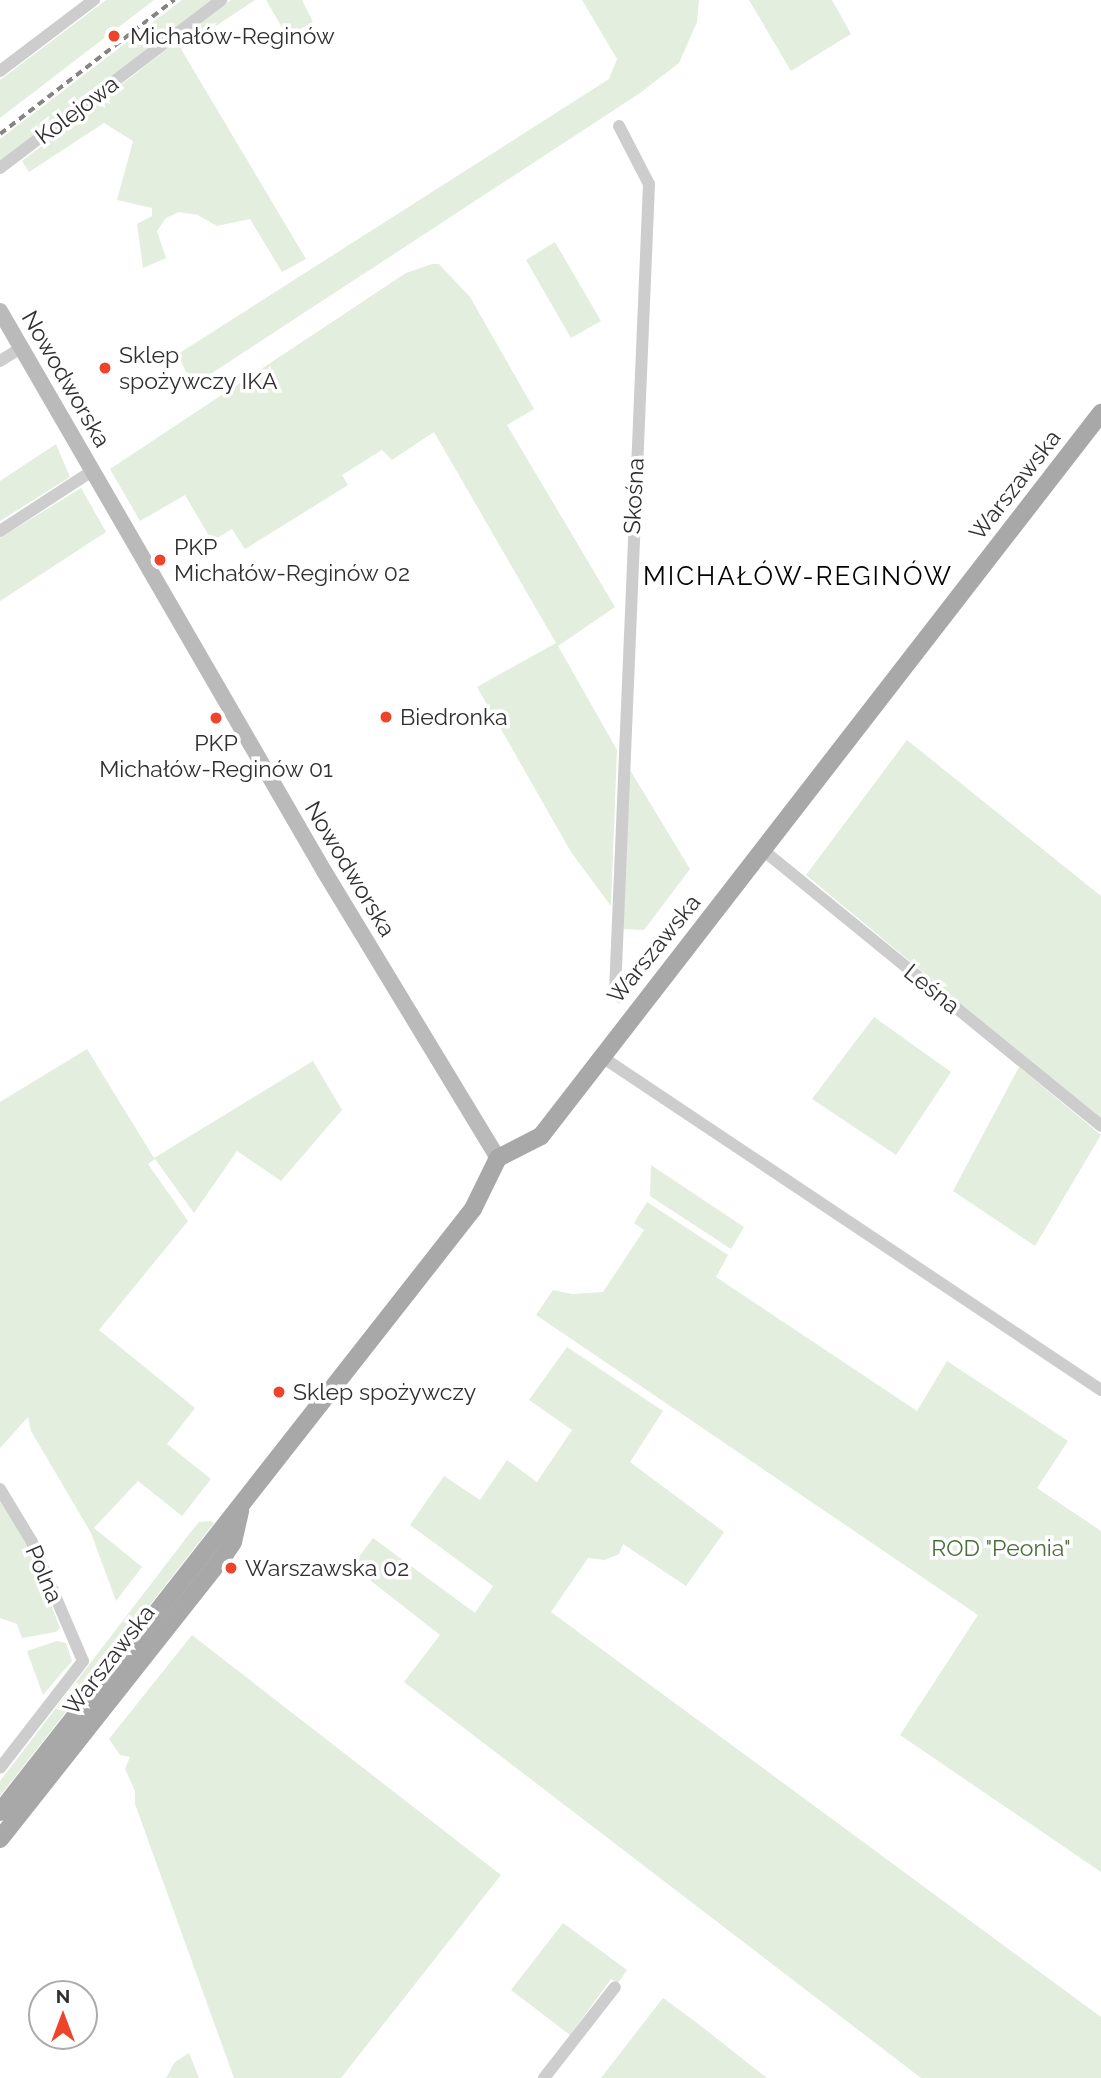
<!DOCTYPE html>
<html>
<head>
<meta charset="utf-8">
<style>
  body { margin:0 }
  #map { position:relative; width:1101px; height:2078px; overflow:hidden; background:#fff; font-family:Raleway,sans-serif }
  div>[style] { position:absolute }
  .green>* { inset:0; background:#e3eede }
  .minor>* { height:12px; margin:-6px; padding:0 6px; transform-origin:6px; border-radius:6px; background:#cdcdcd }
  .secondary>* { height:16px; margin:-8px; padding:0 8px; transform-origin:8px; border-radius:8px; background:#bababa }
  .primary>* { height:18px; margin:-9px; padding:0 9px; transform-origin:9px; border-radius:9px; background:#a8a8a8 }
  .rail>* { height:3.5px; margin-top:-1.75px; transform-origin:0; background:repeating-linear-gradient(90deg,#858585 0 7px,transparent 0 12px) }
  .dots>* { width:19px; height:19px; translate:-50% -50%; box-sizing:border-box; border:4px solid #fff; border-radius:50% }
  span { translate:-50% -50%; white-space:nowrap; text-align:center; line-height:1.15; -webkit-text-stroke:7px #fff; paint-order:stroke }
  .poi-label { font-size:23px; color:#303030 }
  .left { translate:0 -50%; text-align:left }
  .street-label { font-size:23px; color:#303030 }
  .park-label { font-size:23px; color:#496f3b }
  .quarter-label { font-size:26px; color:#000; letter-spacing:2px }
  .north { position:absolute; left:28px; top:1980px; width:70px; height:70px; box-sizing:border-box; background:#fff; border:2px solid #acacac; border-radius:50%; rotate:0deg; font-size:19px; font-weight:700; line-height:28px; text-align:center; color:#303030 }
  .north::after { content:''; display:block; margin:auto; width:24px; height:32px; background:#ee442b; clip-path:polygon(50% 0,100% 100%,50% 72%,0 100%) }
</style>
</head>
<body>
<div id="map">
  <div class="green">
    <i style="clip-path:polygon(106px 0,154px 0,0 118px,0 80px)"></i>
    <i style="clip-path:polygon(182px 0,214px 0,0 163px,0 139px)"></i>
    <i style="clip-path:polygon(231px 0,255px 0,181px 49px,306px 259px,282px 272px,250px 219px,217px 226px,198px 215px,179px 212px,166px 218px,157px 231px,166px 258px,143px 268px,137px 224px,152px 216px,152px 208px,117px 200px,133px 141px,104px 123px,29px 172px,22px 161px)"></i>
    <i style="clip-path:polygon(266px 0,302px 0,313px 22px,287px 36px)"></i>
    <i style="clip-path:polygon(582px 0,699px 0,697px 22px,679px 63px,640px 93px,203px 379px,186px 372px,178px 354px,609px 79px,617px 59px)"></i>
    <i style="clip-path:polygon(749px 0,832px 0,851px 34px,791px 71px)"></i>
    <i style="clip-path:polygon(555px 242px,601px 321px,571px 338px,526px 260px)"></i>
    <i style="clip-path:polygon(432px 264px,439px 264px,470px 297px,534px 409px,507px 425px,615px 607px,558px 646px,617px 750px,611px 906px,571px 852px,477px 687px,556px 643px,434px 432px,392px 460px,382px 450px,342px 475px,348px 485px,245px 549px,232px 529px,212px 541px,185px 495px,140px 521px,110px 469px,406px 273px)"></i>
    <i style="clip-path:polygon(56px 444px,70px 477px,0 521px,0 481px)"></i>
    <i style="clip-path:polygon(81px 488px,106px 532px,0 601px,0 538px)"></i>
    <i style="clip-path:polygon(907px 740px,1101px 896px,1101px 1120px,806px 875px)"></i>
    <i style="clip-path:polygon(627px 765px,690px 869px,644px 930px,622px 929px)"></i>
    <i style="clip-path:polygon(874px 1017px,951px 1072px,896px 1155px,812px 1099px)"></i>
    <i style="clip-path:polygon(87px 1049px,154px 1158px,313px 1061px,342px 1110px,281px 1181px,237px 1151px,194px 1213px,155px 1159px,148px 1164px,188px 1221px,99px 1330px,195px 1408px,167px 1444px,211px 1479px,182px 1516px,138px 1481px,94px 1528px,142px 1567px,116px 1601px,91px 1533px,31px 1431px,28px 1417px,0 1448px,0 1102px)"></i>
    <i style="clip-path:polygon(1019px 1067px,1101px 1135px,1035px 1246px,953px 1191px)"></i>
    <i style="clip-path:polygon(651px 1165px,744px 1227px,731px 1249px,650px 1196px)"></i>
    <i style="clip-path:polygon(647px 1202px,728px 1255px,716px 1277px,917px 1411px,947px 1361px,1068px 1441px,1037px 1488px,1101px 1531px,1101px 1872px,900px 1735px,978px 1615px,536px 1315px,553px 1290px,572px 1294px,603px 1292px,644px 1230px,634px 1223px)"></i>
    <i style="clip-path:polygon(567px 1347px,663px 1411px,630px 1462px,724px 1532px,686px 1586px,623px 1544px,619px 1554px,605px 1560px,588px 1558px,551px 1612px,1101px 2017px,1101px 2078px,921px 2078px,404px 1682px,440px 1635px,352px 1566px,373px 1538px,475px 1613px,493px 1586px,410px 1525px,444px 1476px,480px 1500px,507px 1460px,537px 1482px,572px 1430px,529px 1400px)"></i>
    <i style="clip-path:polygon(0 1499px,32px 1554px,60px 1628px,56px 1632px,22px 1638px,17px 1624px,0 1618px)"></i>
    <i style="clip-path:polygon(211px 1521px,214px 1523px,0 1796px,0 1781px,190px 1533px,199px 1522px)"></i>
    <i style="clip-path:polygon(192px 1635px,501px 1875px,341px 2078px,234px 2078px,135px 1804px,135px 1791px,125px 1769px,130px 1757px,120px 1755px,109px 1739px)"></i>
    <i style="clip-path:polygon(57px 1641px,66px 1643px,72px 1661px,43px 1695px,27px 1651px)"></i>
    <i style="clip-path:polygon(563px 1923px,627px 1970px,618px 1983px,611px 1979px,570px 2035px,511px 1990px)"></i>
    <i style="clip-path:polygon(663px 1998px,701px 2026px,767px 2078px,601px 2078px)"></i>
    <i style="clip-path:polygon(189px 2053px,199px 2078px,166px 2078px,175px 2062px)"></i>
  </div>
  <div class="minor">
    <i style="left:0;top:71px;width:118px;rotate:-37.1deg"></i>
    <i style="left:619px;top:126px;width:65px;rotate:62.7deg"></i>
    <i style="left:649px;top:184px;width:810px;rotate:92.41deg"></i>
    <i style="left:615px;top:993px;width:6px;rotate:39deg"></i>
    <i style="left:0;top:168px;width:278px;rotate:-37.2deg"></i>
    <i style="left:0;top:361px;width:25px;rotate:-32deg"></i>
    <i style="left:0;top:531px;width:110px;rotate:-33.1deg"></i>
    <i style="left:764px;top:851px;width:435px;rotate:39.2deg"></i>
    <i style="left:602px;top:1057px;width:600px;rotate:33.72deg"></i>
    <i style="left:0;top:1489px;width:62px;rotate:58.9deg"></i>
    <i style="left:32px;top:1542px;width:129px;rotate:66.8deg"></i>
    <i style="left:83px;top:1661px;width:135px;rotate:127.8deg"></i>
    <i style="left:544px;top:2078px;width:115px;rotate:-52deg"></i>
  </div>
  <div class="secondary">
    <i style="left:0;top:311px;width:647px;rotate:59.95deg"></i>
    <i style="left:324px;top:871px;width:336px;rotate:58.8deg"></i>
  </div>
  <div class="primary">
    <i style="left:0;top:1812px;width:766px;rotate:-51.89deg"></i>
    <i style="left:473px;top:1209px;width:57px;rotate:-63.9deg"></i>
    <i style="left:498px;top:1158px;width:48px;rotate:-27.1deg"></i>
    <i style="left:541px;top:1136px;width:915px;rotate:-52.24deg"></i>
    <i style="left:0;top:1839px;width:363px;rotate:-51.7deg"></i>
    <i style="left:225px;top:1554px;width:14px;rotate:-56deg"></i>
    <i style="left:233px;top:1542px;width:32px;rotate:-77deg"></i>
  </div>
  <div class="rail">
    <i style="left:0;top:134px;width:220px;rotate:-37.6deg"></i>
  </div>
  <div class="dots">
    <i style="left:114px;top:36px;background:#ee442b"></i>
    <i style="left:105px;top:368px;background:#ee442b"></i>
    <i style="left:160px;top:560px;background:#ee442b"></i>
    <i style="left:386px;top:717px;background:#ee442b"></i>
    <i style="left:216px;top:718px;background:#ee442b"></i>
    <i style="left:279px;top:1392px;background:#ee442b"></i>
    <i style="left:231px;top:1568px;background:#ee442b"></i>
  </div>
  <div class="poi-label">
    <span class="left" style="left:130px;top:36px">Michałów-Reginów</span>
    <span class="left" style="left:119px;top:368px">Sklep<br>spożywczy IKA</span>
    <span class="left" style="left:174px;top:560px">PKP<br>Michałów-Reginów 02</span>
    <span class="left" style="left:400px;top:717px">Biedronka</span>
    <span style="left:216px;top:756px">PKP<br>Michałów-Reginów 01</span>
    <span class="left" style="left:293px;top:1392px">Sklep spożywczy</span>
    <span class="left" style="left:245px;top:1568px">Warszawska 02</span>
  </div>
  <div class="street-label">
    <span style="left:77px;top:110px;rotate:-37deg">Kolejowa</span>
    <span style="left:66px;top:379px;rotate:60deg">Nowodworska</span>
    <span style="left:1015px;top:485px;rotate:-52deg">Warszawska</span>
    <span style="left:634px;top:496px;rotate:-87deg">Skośna</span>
    <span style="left:350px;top:869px;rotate:59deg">Nowodworska</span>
    <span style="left:654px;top:949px;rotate:-51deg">Warszawska</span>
    <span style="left:932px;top:989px;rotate:39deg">Leśna</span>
    <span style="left:44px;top:1574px;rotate:67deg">Polna</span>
    <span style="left:109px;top:1660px;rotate:-52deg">Warszawska</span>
  </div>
  <div class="park-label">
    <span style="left:1001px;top:1548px">ROD "Peonia"</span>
  </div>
  <div class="quarter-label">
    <span style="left:798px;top:577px">MICHAŁÓW-REGINÓW</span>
  </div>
  <div class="north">N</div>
</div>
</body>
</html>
